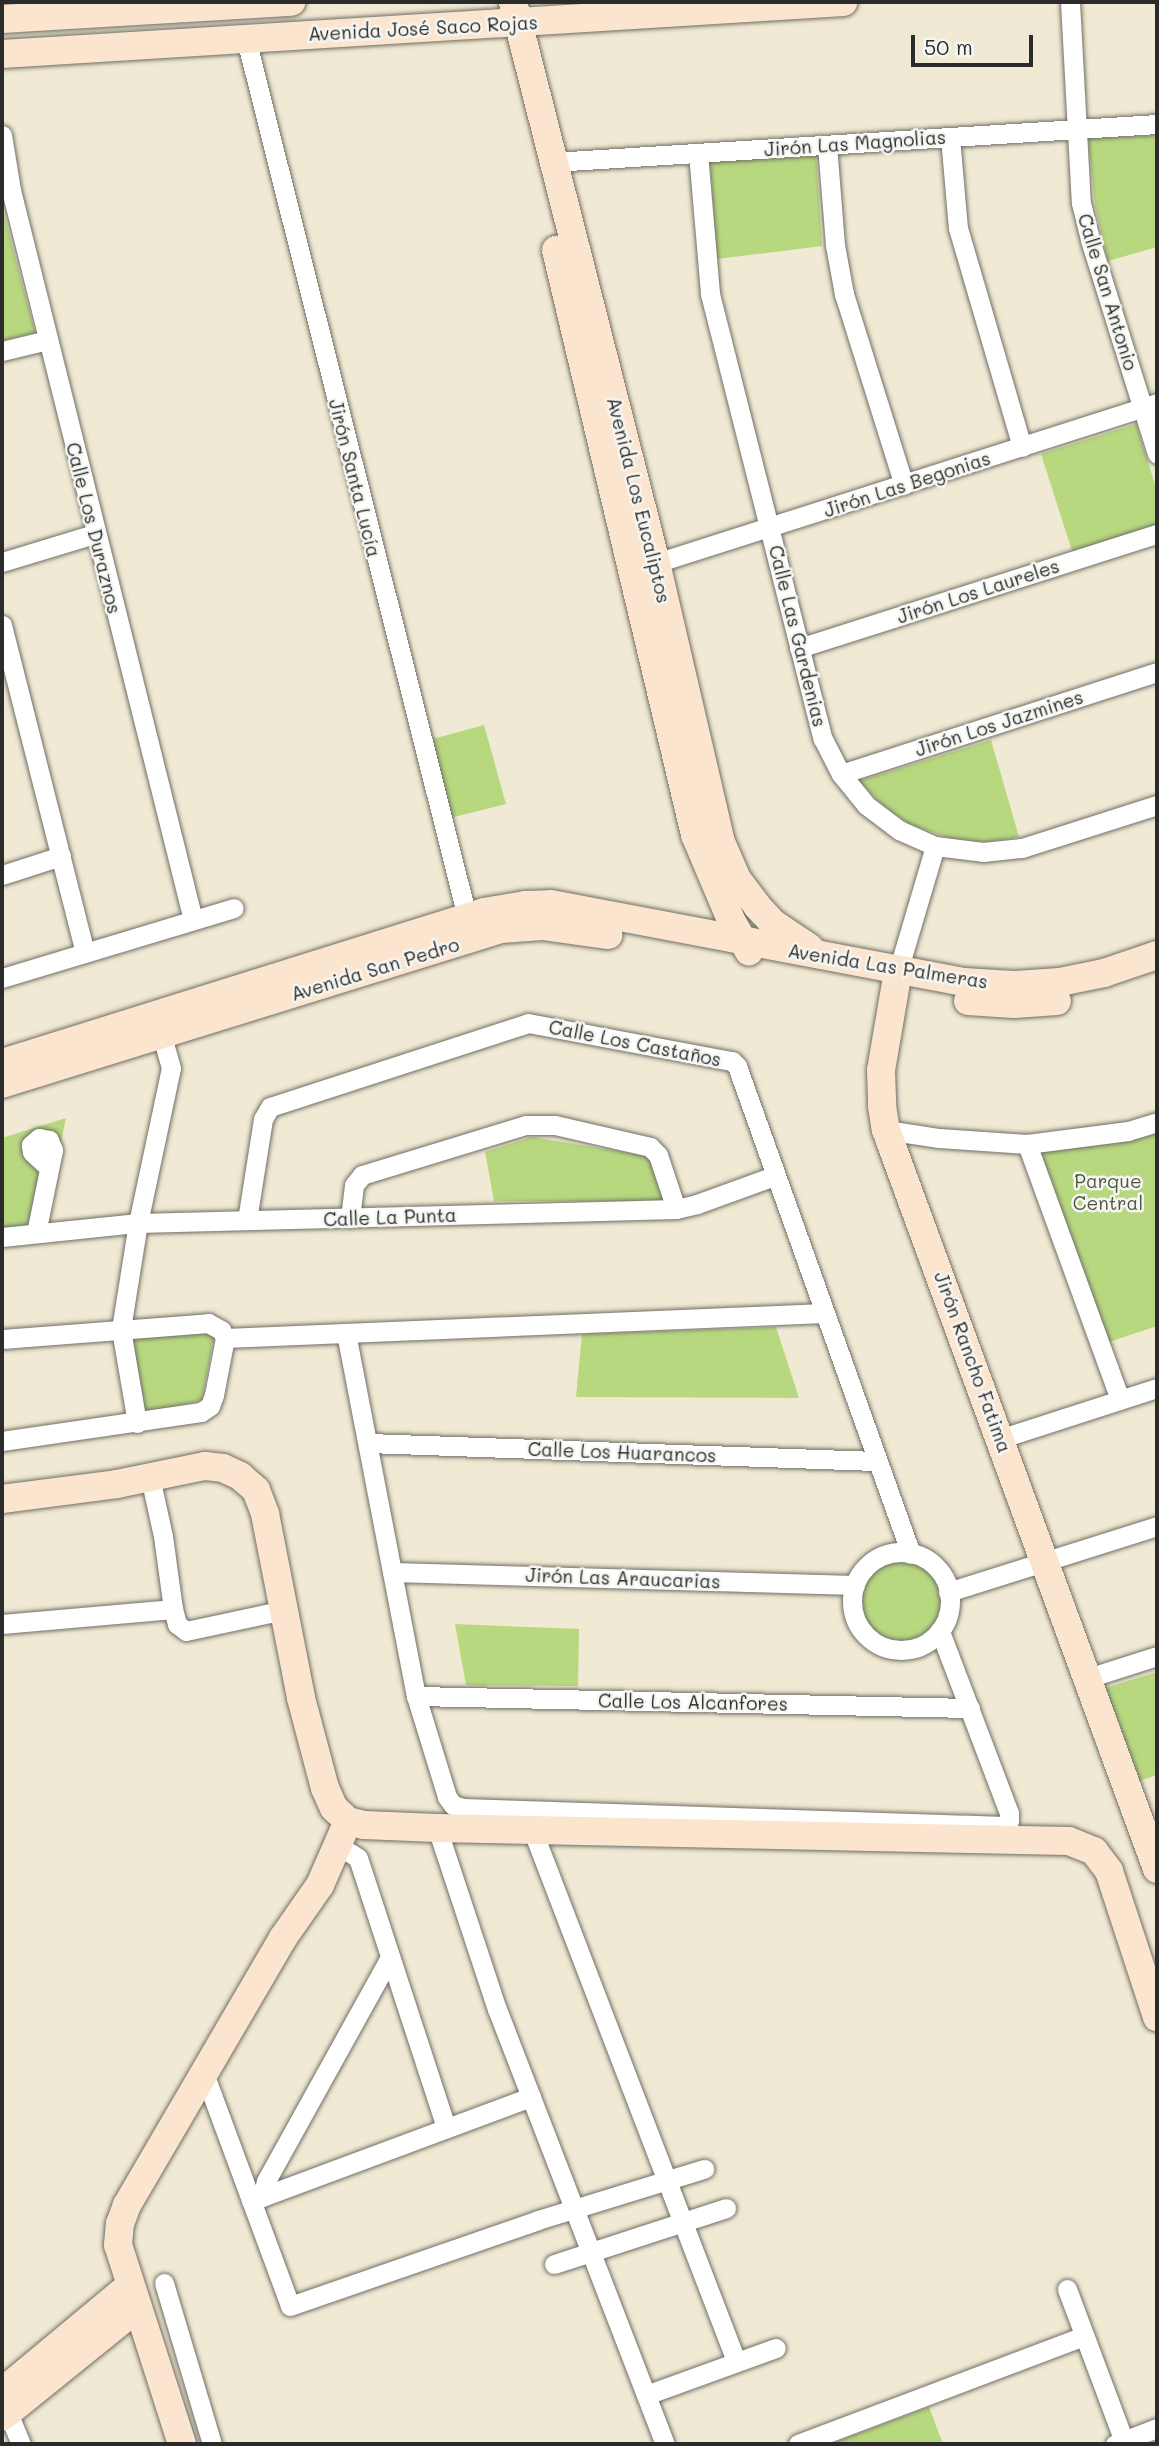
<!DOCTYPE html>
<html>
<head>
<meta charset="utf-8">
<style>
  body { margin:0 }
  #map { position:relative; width:1159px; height:2446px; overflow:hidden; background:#f0e9d3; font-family:Mali,sans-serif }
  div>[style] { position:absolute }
  .green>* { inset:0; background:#b7d87f }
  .round { border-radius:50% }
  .roads { filter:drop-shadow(0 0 2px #706e66) drop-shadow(0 0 2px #706e66) }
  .street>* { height:19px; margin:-9.5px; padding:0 9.5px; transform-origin:9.5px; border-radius:9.5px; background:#fff }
  .street>.ring { margin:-9.5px; padding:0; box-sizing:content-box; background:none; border:19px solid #fff; border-radius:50% }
  .secondary>* { height:28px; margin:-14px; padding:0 14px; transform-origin:14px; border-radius:14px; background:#fce5cf }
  span { translate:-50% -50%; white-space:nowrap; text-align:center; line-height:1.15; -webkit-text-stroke:5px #f6f6f2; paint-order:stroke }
  .street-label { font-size:19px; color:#2b2b2b }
  .park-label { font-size:19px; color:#4e5640 }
  .frame { position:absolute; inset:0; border:4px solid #2b2b2b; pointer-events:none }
  .scale { position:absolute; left:911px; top:35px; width:122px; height:32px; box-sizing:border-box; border:4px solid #2b2b2b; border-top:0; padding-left:9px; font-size:21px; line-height:24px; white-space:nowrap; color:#2b2b2b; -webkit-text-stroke:5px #f6f6f2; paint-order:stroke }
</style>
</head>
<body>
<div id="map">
  <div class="green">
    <i style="clip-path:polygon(1157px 135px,1157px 247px,1108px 261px,1095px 206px,1088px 138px)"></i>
    <i style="clip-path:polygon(816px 154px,822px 246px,717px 259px,710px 162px)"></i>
    <i style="clip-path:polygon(2px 206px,35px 333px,2px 341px)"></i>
    <i style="clip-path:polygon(1136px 424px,1157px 491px,1157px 527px,1073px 554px,1041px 454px)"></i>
    <i style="clip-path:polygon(484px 725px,506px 804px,450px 818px,429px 740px)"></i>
    <i style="clip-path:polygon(991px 740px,1019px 837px,986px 842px,949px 838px,909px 824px,882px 805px,859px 781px)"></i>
    <i style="clip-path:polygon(66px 1118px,44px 1224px,2px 1229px,2px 1138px)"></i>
    <i style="clip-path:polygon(1157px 1133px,1157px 1326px,1109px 1342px,1041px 1152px,1140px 1138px)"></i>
    <i style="clip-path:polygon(532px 1137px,648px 1156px,666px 1201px,494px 1201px,485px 1152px)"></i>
    <i style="clip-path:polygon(776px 1327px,799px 1398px,576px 1397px,582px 1334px)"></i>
    <i style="clip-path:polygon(205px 1330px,214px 1336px,202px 1400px,139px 1415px,132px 1336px)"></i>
    <i class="round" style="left:859px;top:1560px;width:82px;height:82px"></i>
    <i style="clip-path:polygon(455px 1624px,579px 1629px,578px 1686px,466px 1685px)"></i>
    <i style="clip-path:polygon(1157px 1672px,1157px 1775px,1135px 1782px,1105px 1688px)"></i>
    <i style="clip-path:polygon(929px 2407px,943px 2444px,831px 2444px)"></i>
  </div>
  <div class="roads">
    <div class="street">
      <i style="left:1070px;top:2px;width:201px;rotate:86.9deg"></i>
      <i style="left:1081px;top:203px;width:38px;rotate:76deg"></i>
      <i style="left:1090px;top:240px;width:224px;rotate:72.6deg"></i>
      <i style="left:246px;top:39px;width:905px;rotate:75.87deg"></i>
      <i style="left:2px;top:135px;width:56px;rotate:80.7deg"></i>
      <i style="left:11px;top:190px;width:752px;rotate:76deg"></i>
      <i style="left:950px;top:137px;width:91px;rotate:85deg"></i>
      <i style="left:958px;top:228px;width:228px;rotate:73.7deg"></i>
      <i style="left:827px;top:145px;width:100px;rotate:85.4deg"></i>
      <i style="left:835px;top:245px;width:50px;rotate:79.6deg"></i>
      <i style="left:844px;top:294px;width:200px;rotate:72.6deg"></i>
      <i style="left:698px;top:153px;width:142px;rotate:85.1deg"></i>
      <i style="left:710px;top:294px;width:459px;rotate:75.8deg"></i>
      <i style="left:823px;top:739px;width:39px;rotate:63deg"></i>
      <i style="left:841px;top:774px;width:40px;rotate:51deg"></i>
      <i style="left:866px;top:805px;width:41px;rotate:37.1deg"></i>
      <i style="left:899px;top:830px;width:39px;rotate:24deg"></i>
      <i style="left:935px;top:846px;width:48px;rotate:7.1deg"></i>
      <i style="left:983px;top:852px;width:39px;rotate:-6deg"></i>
      <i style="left:1022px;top:848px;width:142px;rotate:-17.7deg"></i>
      <i style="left:553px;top:162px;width:605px;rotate:-3.6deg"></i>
      <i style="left:2px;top:351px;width:47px;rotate:-13.4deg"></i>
      <i style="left:2px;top:562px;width:96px;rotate:-16.9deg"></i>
      <i style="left:656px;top:563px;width:526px;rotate:-17.71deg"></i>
      <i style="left:2px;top:625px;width:338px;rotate:75.8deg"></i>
      <i style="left:799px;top:648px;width:376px;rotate:-17.7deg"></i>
      <i style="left:841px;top:774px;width:332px;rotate:-17.9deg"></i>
      <i style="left:2px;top:875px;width:62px;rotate:-17.9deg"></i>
      <i style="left:898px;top:971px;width:130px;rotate:-73.5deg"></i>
      <i style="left:2px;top:978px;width:242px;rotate:-16.8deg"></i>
      <i style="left:886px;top:1130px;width:54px;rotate:8.6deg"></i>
      <i style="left:939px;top:1138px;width:88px;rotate:3.9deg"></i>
      <i style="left:1027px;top:1144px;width:102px;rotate:-7.3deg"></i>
      <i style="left:1128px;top:1131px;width:30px;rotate:-17deg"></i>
      <i style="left:1027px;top:1144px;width:272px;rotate:70deg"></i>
      <i style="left:350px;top:1218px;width:33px;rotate:-83deg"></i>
      <i style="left:354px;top:1185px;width:13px;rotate:-51deg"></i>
      <i style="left:362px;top:1175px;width:171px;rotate:-17deg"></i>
      <i style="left:526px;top:1125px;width:29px"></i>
      <i style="left:555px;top:1125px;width:98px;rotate:13deg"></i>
      <i style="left:650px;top:1147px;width:11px;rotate:45deg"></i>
      <i style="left:658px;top:1155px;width:57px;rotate:71.6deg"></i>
      <i style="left:247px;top:1220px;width:102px;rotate:-81deg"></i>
      <i style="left:263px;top:1119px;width:14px;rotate:-60deg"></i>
      <i style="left:270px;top:1107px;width:271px;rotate:-18deg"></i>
      <i style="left:528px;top:1023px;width:208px;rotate:10.6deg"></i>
      <i style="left:732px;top:1061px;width:7px;rotate:45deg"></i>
      <i style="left:737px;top:1066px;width:518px;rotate:70.38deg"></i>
      <i style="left:36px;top:1233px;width:85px;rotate:-78.4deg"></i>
      <i style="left:53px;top:1150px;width:11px;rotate:-112deg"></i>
      <i style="left:49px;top:1140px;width:10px;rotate:-169deg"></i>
      <i style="left:39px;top:1138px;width:11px;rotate:139deg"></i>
      <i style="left:31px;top:1145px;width:7px;rotate:82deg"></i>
      <i style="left:32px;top:1152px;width:23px;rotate:43deg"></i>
      <i style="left:2px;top:1237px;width:137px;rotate:-5.9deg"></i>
      <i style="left:138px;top:1223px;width:538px;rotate:-1.49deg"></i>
      <i style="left:676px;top:1209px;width:22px;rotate:-13deg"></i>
      <i style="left:697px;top:1204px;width:82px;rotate:-20deg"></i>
      <i style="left:346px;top:1333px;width:370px;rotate:79.1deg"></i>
      <i style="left:416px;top:1696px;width:106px;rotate:72.9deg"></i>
      <i style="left:447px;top:1797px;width:10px;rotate:53deg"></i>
      <i style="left:453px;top:1805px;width:10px;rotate:17deg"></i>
      <i style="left:463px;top:1808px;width:542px;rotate:1.9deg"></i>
      <i style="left:1005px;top:1826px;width:6px;rotate:-51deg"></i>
      <i style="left:1009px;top:1821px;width:8px;rotate:-90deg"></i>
      <i style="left:1009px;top:1813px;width:195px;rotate:-110.8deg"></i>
      <i style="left:225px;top:1338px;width:600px;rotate:-2.39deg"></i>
      <i style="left:2px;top:1339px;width:207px;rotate:-4.4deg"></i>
      <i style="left:208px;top:1323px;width:15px;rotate:28deg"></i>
      <i style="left:221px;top:1330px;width:9px;rotate:63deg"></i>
      <i style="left:137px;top:1423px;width:95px;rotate:-99.7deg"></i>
      <i style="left:121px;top:1329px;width:107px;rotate:-80.9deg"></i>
      <i style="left:138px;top:1223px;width:158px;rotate:-78deg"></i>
      <i style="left:171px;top:1068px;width:48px;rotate:-105.8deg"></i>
      <i style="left:1002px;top:1438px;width:163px;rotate:-17.9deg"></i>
      <i style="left:2px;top:1441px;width:201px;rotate:-8.3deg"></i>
      <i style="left:201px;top:1412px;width:11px;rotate:-34deg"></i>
      <i style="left:210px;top:1406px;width:12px;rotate:-70deg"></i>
      <i style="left:214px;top:1395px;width:58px;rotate:-79.1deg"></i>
      <i style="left:368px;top:1443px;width:509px;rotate:2.03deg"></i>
      <i style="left:150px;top:1477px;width:60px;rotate:77.6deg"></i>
      <i style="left:163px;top:1536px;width:74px;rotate:82.2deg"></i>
      <i class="ring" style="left:852px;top:1552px;width:79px;height:79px"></i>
      <i style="left:392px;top:1572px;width:463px;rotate:1.6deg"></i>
      <i style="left:948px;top:1592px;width:219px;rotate:-17.5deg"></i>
      <i style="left:2px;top:1624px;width:172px;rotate:-5deg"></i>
      <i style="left:173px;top:1609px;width:16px;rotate:75deg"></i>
      <i style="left:177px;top:1624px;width:11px;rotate:38deg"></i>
      <i style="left:186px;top:1631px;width:86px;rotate:-12.1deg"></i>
      <i style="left:1088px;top:1678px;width:72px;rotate:-17.7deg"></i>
      <i style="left:416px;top:1696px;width:554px;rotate:1.24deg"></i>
      <i style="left:437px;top:1828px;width:191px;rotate:71.7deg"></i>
      <i style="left:497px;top:2009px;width:466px;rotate:68.9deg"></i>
      <i style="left:532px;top:1829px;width:570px;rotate:69.02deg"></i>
      <i style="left:339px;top:1846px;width:22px;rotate:32deg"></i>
      <i style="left:358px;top:1858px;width:284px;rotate:71.9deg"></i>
      <i style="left:204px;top:2073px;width:248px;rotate:69.7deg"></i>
      <i style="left:290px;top:2306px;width:262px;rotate:-19.1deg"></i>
      <i style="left:538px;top:2220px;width:174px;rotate:-17.1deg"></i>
      <i style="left:262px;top:2197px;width:16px;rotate:-76deg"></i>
      <i style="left:266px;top:2181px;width:256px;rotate:-61deg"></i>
      <i style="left:251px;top:2201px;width:299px;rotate:-20.4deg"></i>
      <i style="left:554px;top:2264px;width:181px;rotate:-18deg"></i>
      <i style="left:164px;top:2283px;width:168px;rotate:73.4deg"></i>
      <i style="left:1067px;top:2289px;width:165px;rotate:69.5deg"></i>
      <i style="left:646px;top:2395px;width:138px;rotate:-19.9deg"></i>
      <i style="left:3px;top:2401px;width:47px;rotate:67.3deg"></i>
      <i style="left:798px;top:2444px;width:306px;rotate:-20.7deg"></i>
      <i style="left:1115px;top:2444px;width:45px;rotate:-20.9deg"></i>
    </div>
    <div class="secondary">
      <i style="left:513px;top:2px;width:579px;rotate:75.7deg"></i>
      <i style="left:656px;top:563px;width:286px;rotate:76.9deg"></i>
      <i style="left:721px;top:842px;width:40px;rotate:66.6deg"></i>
      <i style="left:737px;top:879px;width:34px;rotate:53deg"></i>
      <i style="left:757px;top:906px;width:25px;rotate:47deg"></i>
      <i style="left:774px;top:924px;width:43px;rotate:33.7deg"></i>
      <i style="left:2px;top:19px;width:290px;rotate:-3.4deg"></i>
      <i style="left:2px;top:54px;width:843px;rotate:-3.54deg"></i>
      <i style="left:556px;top:250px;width:601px;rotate:76.63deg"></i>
      <i style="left:695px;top:835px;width:95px;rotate:67deg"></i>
      <i style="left:732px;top:922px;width:34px;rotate:60deg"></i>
      <i style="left:898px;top:971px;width:100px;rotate:99.7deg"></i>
      <i style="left:881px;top:1070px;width:36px;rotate:88deg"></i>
      <i style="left:882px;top:1106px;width:24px;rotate:81deg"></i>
      <i style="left:886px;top:1130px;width:787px;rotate:69.86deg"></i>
      <i style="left:968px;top:1001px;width:46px;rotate:3.7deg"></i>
      <i style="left:1014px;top:1004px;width:43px;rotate:-4deg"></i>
      <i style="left:2px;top:1063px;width:505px;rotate:-17.39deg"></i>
      <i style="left:484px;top:912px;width:43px;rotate:-9.5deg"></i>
      <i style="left:526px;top:905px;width:25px;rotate:-2deg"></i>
      <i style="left:551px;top:904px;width:420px;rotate:10.7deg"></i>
      <i style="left:964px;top:982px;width:51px;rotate:3.4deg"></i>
      <i style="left:1015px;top:985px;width:45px;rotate:-3.8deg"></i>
      <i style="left:1060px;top:982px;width:45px;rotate:-11.6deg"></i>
      <i style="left:1104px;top:973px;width:56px;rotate:-18.8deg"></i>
      <i style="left:2px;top:1084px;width:523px;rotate:-17.26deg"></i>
      <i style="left:501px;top:929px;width:41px;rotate:-4.2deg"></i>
      <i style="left:542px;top:926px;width:67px;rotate:7.8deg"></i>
      <i style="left:2px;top:1499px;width:116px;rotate:-7.4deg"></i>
      <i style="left:117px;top:1484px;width:90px;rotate:-11.6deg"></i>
      <i style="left:205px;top:1466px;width:18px;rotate:6deg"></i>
      <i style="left:223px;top:1468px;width:19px;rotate:25deg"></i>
      <i style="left:240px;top:1476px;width:21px;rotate:41deg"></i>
      <i style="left:256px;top:1490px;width:26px;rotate:69deg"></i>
      <i style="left:265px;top:1514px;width:187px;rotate:78.9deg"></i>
      <i style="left:301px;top:1698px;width:93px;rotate:75.1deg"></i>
      <i style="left:325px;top:1788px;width:22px;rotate:66deg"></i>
      <i style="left:334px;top:1808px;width:19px;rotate:43deg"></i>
      <i style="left:348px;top:1821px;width:16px;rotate:14deg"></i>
      <i style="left:364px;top:1825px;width:73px;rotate:2.4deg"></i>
      <i style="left:437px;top:1828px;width:632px;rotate:1.18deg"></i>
      <i style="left:1069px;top:1841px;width:27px;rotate:22deg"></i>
      <i style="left:1094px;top:1851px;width:25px;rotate:53deg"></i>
      <i style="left:1109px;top:1871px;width:154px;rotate:71.8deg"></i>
      <i style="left:2px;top:2392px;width:165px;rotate:-39.8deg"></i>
      <i style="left:2px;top:2417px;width:174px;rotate:-38.9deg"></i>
      <i style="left:182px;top:2444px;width:209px;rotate:-107.8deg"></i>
      <i style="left:118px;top:2245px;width:21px;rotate:-85deg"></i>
      <i style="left:120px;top:2224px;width:20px;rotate:-70deg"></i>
      <i style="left:127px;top:2205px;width:309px;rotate:-59.7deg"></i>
      <i style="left:283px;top:1938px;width:65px;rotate:-55.1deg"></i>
      <i style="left:320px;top:1885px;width:70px;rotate:-66.4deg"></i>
    </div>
  </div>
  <div class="street-label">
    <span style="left:423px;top:28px;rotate:-3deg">Avenida José Saco Rojas</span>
    <span style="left:855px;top:143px;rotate:-4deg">Jirón Las Magnolias</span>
    <span style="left:1108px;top:292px;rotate:73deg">Calle San Antonio</span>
    <span style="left:355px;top:478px;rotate:76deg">Jirón Santa Lucía</span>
    <span style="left:907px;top:484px;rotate:-18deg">Jirón Las Begonias</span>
    <span style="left:639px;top:500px;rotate:76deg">Avenida Los Eucaliptos</span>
    <span style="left:94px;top:528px;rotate:76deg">Calle Los Duraznos</span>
    <span style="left:978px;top:591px;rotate:-18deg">Jirón Los Laureles</span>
    <span style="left:798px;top:636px;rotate:76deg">Calle Las Gardenias</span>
    <span style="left:999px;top:723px;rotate:-18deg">Jirón Los Jazmines</span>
    <span style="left:888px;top:966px;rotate:9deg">Avenida Las Palmeras</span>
    <span style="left:375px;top:969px;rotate:-17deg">Avenida San Pedro</span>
    <span style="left:635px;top:1043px;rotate:11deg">Calle Los Castaños</span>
    <span style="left:390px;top:1217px;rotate:-2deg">Calle La Punta</span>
    <span style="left:973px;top:1362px;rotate:70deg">Jirón Rancho Fatima</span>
    <span style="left:622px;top:1452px;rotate:2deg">Calle Los Huarancos</span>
    <span style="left:623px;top:1578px;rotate:2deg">Jirón Las Araucarias</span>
    <span style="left:693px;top:1702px;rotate:1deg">Calle Los Alcanfores</span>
  </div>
  <div class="park-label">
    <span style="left:1108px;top:1192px">Parque<br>Central</span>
  </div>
  <div class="frame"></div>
  <div class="scale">50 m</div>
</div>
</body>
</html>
